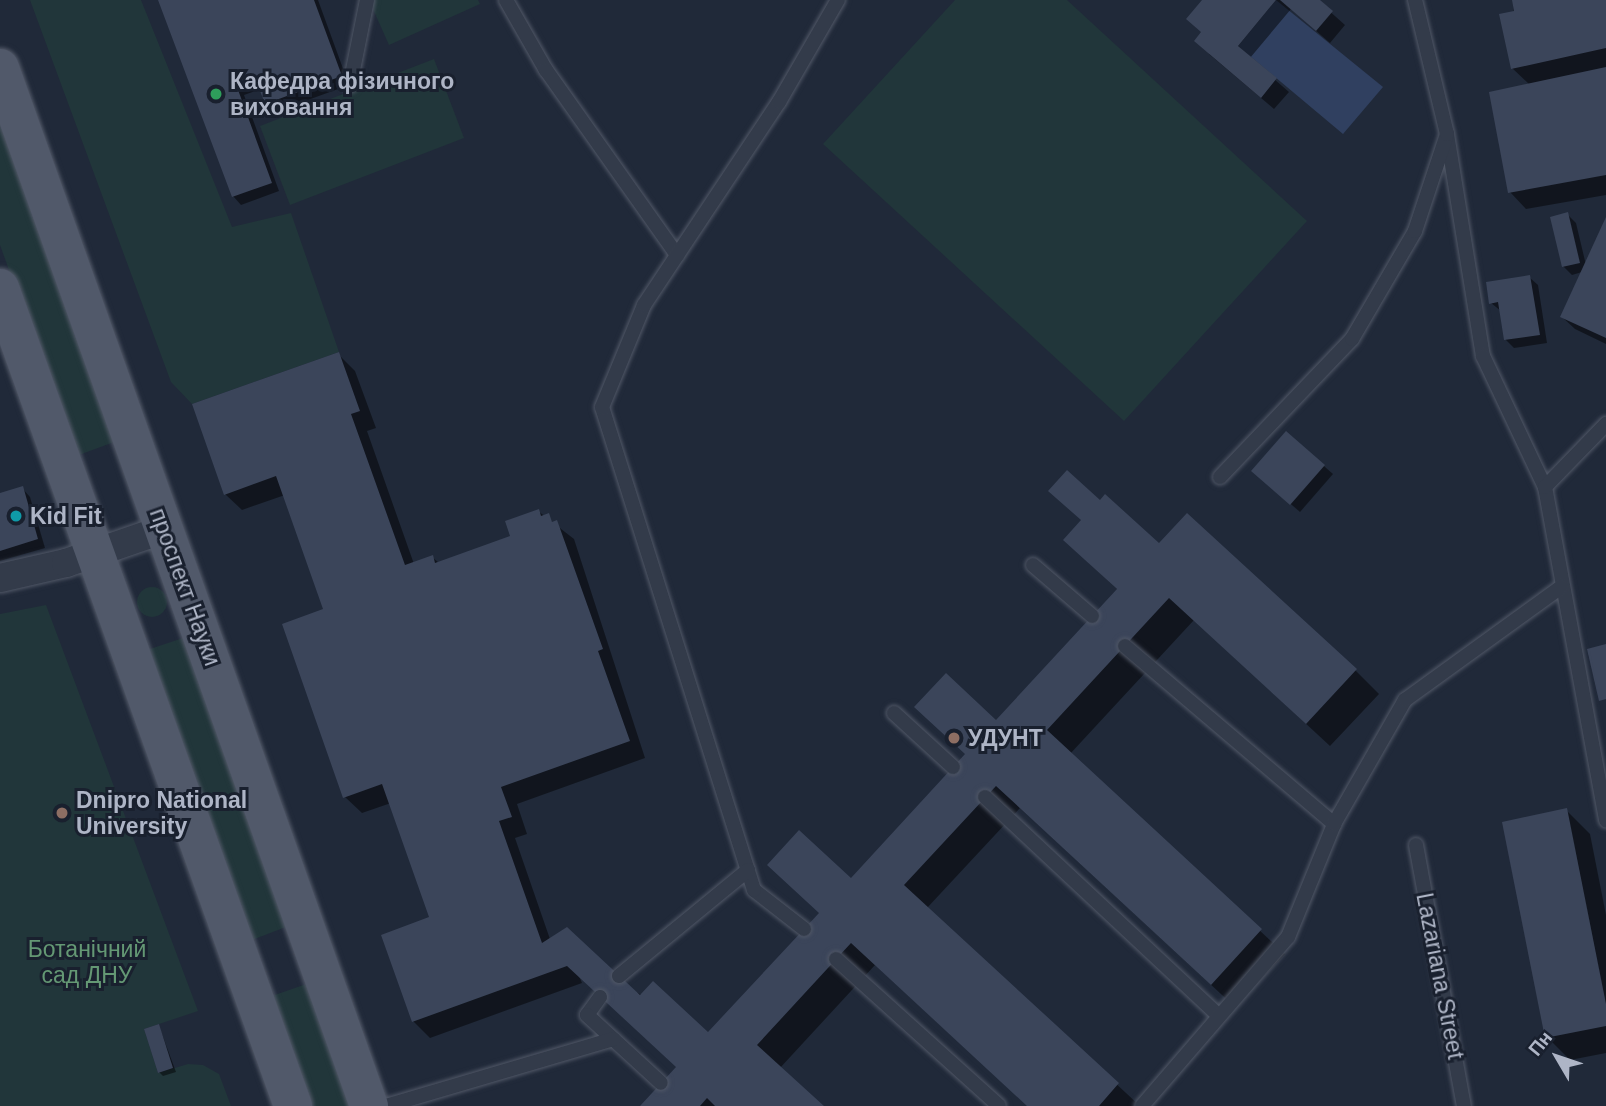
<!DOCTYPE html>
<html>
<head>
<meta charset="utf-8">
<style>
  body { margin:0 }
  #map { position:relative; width:1606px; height:1106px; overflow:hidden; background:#202939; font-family:Helvetica,sans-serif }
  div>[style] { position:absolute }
  .green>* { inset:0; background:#21363a }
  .round { border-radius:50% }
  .water>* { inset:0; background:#304060 }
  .shadow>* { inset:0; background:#0007 }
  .building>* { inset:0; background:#3b455a }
  .roads { filter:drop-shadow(0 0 2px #515867) drop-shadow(0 0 2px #515867) }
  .service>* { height:14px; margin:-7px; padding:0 7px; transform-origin:7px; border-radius:7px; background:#333b4a }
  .minor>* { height:28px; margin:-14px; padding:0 14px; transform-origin:14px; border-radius:14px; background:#333b4a }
  .primary>* { height:38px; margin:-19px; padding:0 19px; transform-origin:19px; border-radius:19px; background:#51596a }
  .dots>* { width:19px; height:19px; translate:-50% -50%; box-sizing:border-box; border:4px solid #19202e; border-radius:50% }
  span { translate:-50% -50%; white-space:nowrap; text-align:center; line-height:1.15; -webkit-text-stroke:6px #19202e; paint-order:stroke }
  .poi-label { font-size:23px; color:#aeb5c6; font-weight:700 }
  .left { translate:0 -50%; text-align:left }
  .street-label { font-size:23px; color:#aeb5c6 }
  .park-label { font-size:23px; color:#649874 }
  .north { position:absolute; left:1522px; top:1022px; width:70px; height:70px; -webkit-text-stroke:5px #19202e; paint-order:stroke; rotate:309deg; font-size:19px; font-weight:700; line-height:28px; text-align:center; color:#aeb5c6 }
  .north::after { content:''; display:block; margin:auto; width:24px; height:32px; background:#aeb5c6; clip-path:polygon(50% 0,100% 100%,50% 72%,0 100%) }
</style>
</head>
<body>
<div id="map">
  <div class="green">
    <i style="clip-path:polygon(30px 0,141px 0,232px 227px,291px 213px,339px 352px,192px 404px,171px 382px)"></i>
    <i style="clip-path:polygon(369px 0,478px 0,480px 4px,389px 45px)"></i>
    <i style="clip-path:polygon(955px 0,1067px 0,1307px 221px,1124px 421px,823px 144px)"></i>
    <i style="clip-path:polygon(434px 59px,464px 138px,290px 205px,260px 126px)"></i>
    <i style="clip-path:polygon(0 118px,117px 441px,76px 456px,0 245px)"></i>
    <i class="round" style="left:137px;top:587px;width:30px;height:30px"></i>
    <i style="clip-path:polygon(46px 605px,198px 1011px,144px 1029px,158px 1073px,188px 1064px,203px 1065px,219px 1074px,231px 1106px,0 1106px,0 614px)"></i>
    <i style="clip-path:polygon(186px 637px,291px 925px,252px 940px,147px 650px)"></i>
    <i style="clip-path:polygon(312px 982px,356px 1106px,311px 1106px,272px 996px)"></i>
  </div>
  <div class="water">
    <i style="clip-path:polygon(1276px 0,1383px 87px,1343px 134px,1238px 46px)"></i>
  </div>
  <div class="shadow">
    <i style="clip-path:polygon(162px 0,318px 0,349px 85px,275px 112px,261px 89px,244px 95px,279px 191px,241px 205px,233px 196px)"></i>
    <i style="clip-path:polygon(1205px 0,1317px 0,1345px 25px,1330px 43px,1291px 9px,1250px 58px,1289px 92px,1274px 109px,1209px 54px,1203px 33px)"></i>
    <i style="clip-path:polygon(1514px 0,1606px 0,1606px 195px,1526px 209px,1510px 192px,1530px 85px,1512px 68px)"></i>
    <i style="clip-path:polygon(1567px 214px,1576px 223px,1586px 265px,1606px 222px,1606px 344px,1575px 329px,1562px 317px,1582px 272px,1572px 275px,1563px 266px)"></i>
    <i style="clip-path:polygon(1529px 277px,1538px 285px,1547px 343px,1514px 348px,1506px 340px,1501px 311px,1491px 303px)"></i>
    <i style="clip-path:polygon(338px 354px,355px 371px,376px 428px,367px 431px,414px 564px,432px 557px,439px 563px,512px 537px,538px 511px,574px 539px,645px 758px,517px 804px,527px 834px,515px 838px,551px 942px,708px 1034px,1118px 590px,1089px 563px,1100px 502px,1159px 546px,1355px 670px,1379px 694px,1330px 746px,1194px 620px,1070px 754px,1285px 954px,1235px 1007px,1020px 808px,927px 908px,1140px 1106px,1028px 1106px,875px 965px,780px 1068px,821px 1106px,643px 1106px,678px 1068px,579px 976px,582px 983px,430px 1038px,413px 1021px,431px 919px,391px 803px,362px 813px,345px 797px,325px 610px,285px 495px,242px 510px,225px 494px)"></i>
    <i style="clip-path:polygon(1286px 433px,1333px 474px,1300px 512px,1262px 479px)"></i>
    <i style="clip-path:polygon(22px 488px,30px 497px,45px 548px,0 561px,0 495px)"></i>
    <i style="clip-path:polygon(1566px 810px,1590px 834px,1606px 915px,1606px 1053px,1570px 1060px,1547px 1037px)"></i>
    <i style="clip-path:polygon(159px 1026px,176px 1072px,163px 1076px,159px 1072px)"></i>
  </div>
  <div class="building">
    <i style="clip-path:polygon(158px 0,314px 0,342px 76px,265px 104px,256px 80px,237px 87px,272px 183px,232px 197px)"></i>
    <i style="clip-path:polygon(1202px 0,1276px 0,1238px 46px,1277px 78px,1261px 98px,1194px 41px,1201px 32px,1186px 19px)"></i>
    <i style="clip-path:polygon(1280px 0,1320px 0,1333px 11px,1316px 31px)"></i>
    <i style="clip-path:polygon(1512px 0,1606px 0,1606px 48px,1511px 69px,1499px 14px,1514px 11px)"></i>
    <i style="clip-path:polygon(1606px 67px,1606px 175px,1508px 193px,1489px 92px)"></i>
    <i style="clip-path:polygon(1568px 212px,1580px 263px,1562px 267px,1550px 217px)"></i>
    <i style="clip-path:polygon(1606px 217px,1606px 338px,1560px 317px)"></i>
    <i style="clip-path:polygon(1530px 275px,1540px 335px,1504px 340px,1498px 302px,1489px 304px,1486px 282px)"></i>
    <i style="clip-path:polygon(339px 352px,360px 411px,351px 414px,405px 565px,433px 555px,435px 563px,510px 536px,505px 521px,539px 509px,541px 516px,549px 513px,552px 522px,557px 520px,603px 649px,598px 651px,630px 741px,501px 787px,512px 817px,499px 821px,542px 943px,567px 927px,640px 995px,653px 981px,708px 1032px,819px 913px,767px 865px,799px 830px,851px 878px,965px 754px,914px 707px,946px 673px,996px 720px,1117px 589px,1063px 540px,1081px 520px,1048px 491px,1067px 470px,1100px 500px,1105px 494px,1159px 543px,1187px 513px,1357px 669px,1306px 724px,1169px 598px,1047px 730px,1262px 929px,1211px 985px,996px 786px,904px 885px,1119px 1083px,1099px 1106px,1027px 1106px,851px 943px,757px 1045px,824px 1106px,715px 1106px,707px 1098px,700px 1106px,640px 1106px,676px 1067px,567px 966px,412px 1022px,381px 935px,429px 917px,382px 784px,343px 798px,282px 624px,323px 609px,276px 476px,224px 495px,192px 404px)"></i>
    <i style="clip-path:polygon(1286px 431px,1325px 465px,1290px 505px,1251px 471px)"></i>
    <i style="clip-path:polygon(23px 486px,38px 539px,0 551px,0 493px)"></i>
    <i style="clip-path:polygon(1606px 644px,1606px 699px,1599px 701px,1587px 649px)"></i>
    <i style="clip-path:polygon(1567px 808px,1606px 1004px,1606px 1026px,1545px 1038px,1502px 822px)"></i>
    <i style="clip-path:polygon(159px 1024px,173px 1068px,158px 1073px,144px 1029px)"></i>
  </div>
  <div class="roads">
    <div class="service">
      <i style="left:506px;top:0;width:81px;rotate:60.3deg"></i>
      <i style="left:546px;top:70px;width:227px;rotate:54.7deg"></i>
      <i style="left:350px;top:85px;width:87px;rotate:-78.7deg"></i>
      <i style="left:1447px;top:134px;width:225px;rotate:80.8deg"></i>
      <i style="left:1483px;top:356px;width:145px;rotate:64.7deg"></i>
      <i style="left:1545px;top:487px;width:339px;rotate:79.6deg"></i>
      <i style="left:1220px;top:477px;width:191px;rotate:-46.3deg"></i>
      <i style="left:1352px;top:339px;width:125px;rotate:-59.7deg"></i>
      <i style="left:1415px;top:231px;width:102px;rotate:-71.7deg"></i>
      <i style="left:1447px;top:134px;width:138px;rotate:-103.4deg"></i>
      <i style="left:1545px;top:487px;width:88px;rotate:-45.9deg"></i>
      <i style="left:1033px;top:565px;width:78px;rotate:40.8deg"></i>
      <i style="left:1125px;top:646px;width:275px;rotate:40.4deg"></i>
      <i style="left:894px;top:713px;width:80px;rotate:42.5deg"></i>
      <i style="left:985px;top:797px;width:320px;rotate:43.1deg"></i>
      <i style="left:1416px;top:845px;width:265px;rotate:79.6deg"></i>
      <i style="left:804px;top:929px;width:63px;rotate:-142deg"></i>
      <i style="left:754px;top:890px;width:506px;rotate:-107.47deg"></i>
      <i style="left:602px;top:407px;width:110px;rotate:-67.6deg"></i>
      <i style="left:644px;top:305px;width:244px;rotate:-56.4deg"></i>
      <i style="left:779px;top:102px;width:118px;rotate:-60deg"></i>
      <i style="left:836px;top:959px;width:219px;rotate:42deg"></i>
      <i style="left:619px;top:976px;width:167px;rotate:-39.4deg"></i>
      <i style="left:600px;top:997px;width:22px;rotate:126deg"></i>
      <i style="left:587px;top:1015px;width:100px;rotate:42.6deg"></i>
      <i style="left:386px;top:1106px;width:237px;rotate:-16.4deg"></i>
      <i style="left:1142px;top:1106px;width:223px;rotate:-49.2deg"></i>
      <i style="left:1288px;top:937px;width:122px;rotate:-67.8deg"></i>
      <i style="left:1334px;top:824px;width:143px;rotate:-60.2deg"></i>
      <i style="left:1405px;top:700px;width:193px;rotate:-35.9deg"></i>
    </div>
    <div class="minor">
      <i style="left:0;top:578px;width:68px;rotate:-12.8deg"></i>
      <i style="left:66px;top:563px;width:105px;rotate:-19deg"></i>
    </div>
    <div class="primary">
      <i style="left:0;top:68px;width:1102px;rotate:70.43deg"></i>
      <i style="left:0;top:288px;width:869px;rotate:70.29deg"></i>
    </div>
  </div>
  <div class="dots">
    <i style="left:216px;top:94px;background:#2e9e5b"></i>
    <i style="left:16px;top:516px;background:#0f9aa8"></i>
    <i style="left:954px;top:738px;background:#8d6e63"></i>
    <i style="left:62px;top:813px;background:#8d6e63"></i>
  </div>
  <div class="poi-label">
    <span class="left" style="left:230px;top:94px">Кафедра фізичного<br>виховання</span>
    <span class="left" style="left:30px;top:516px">Kid Fit</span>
    <span class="left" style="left:968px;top:738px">УДУНТ</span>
    <span class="left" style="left:76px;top:813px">Dnipro National<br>University</span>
  </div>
  <div class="street-label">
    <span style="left:185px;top:587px;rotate:70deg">проспект Науки</span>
    <span style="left:1440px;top:976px;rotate:79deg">Lazariana Street</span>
  </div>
  <div class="park-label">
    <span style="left:87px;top:962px">Ботанічний<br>сад ДНУ</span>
  </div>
  <div class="north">Пн</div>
</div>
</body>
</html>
